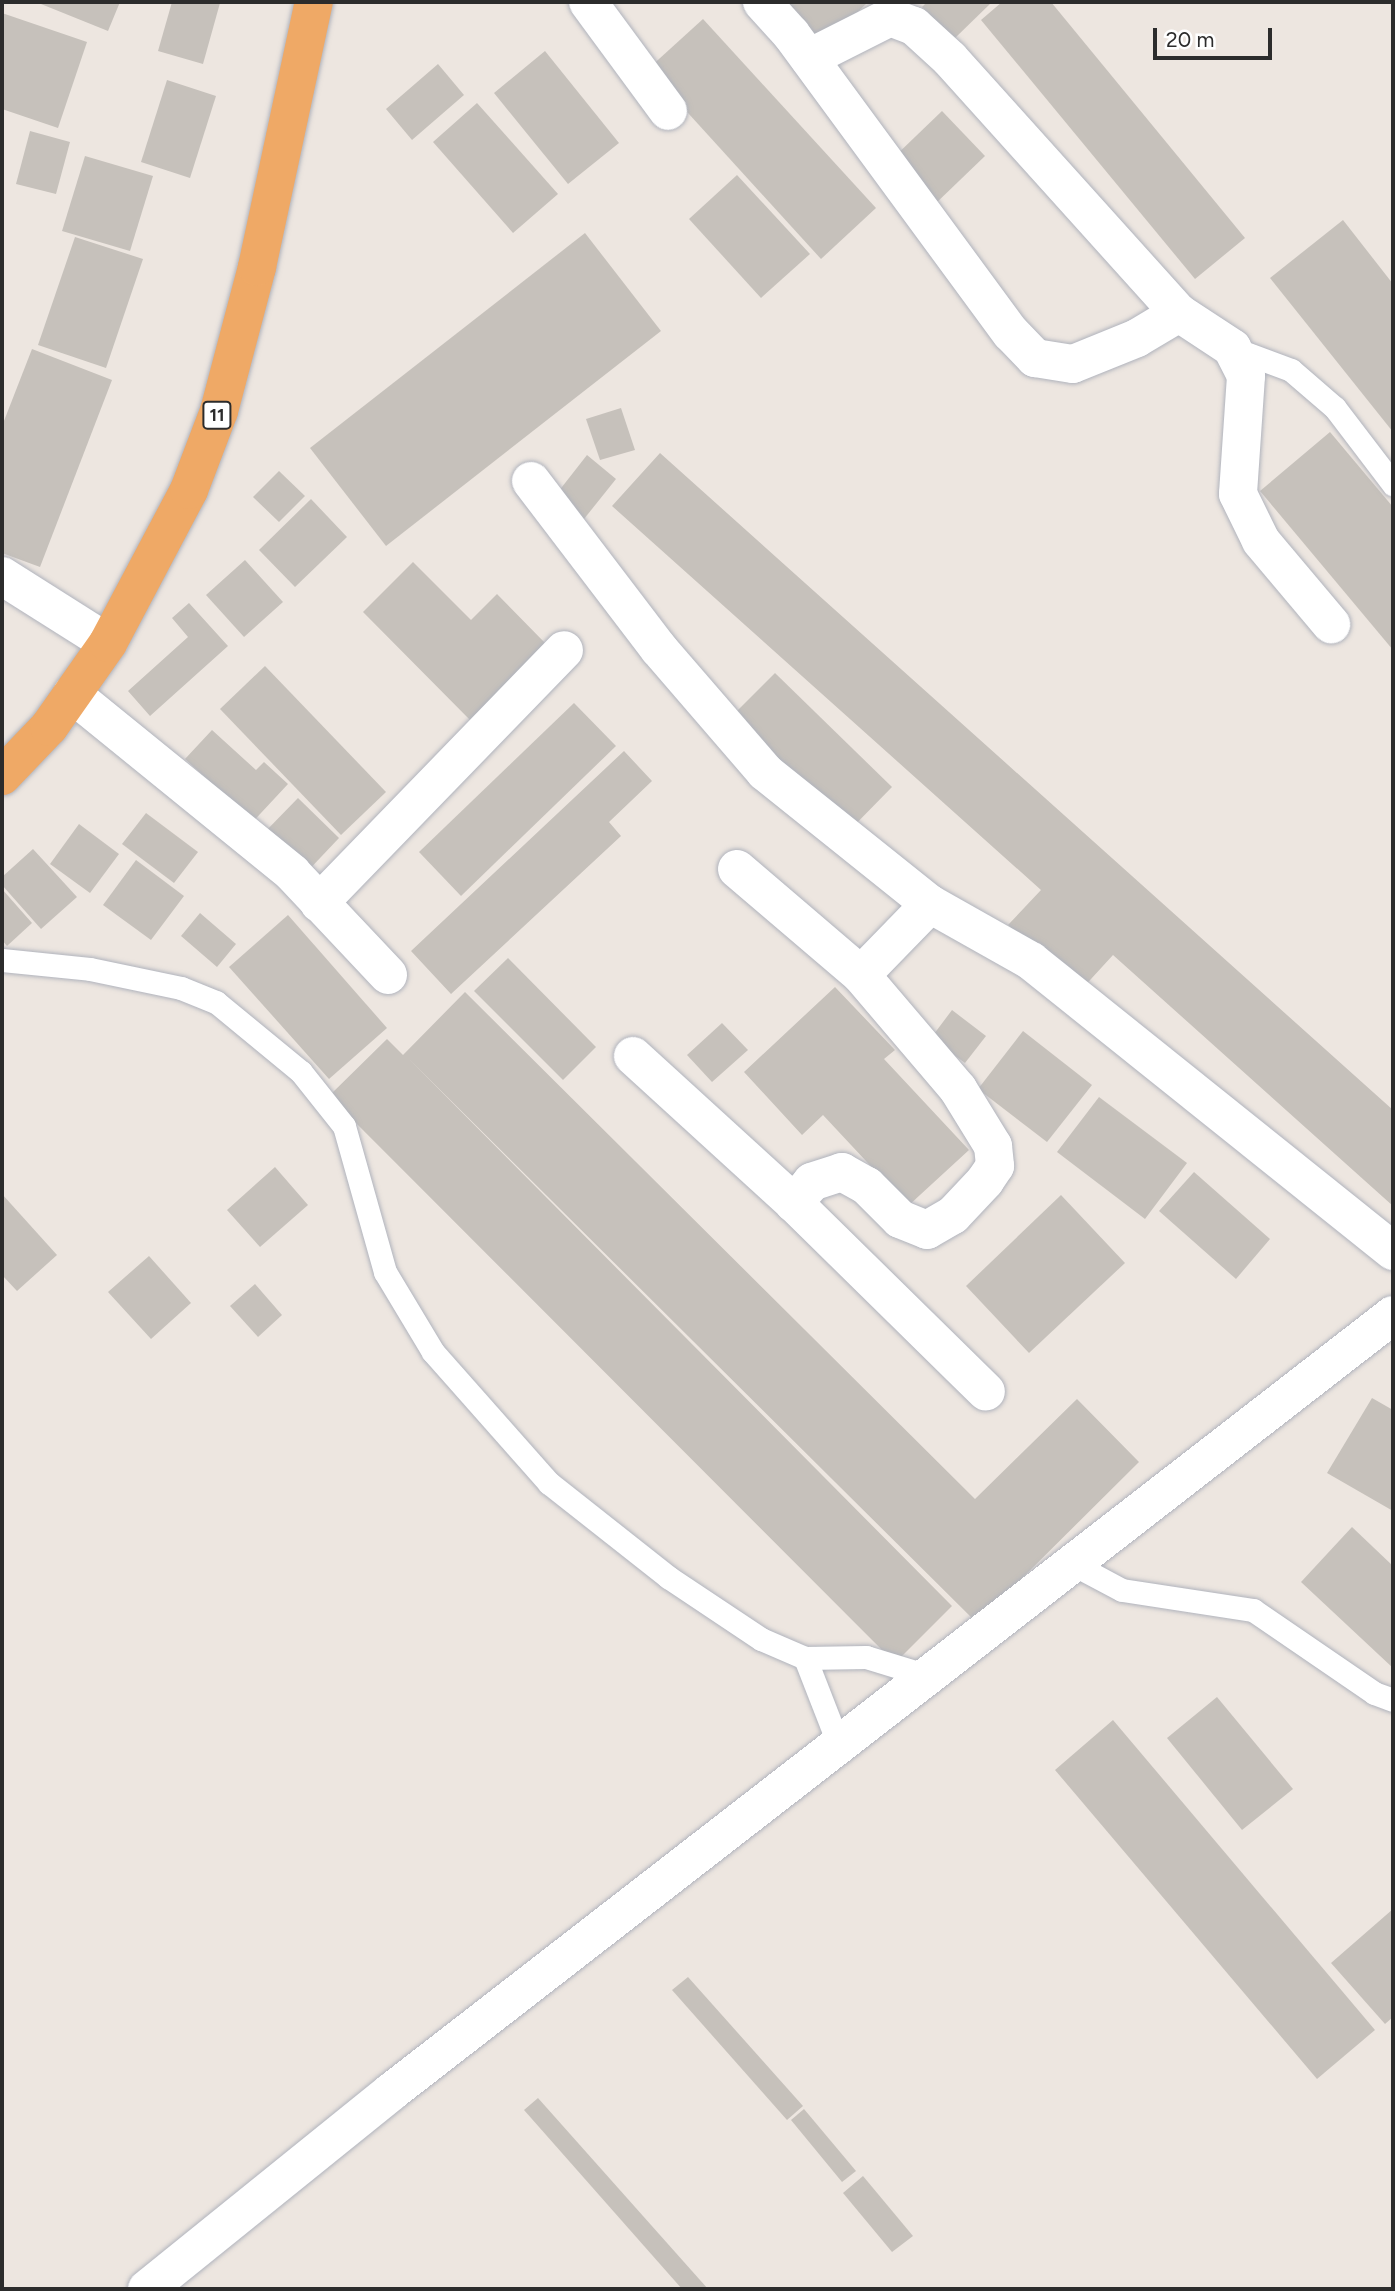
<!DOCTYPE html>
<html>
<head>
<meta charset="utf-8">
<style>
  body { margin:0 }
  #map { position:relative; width:1395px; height:2291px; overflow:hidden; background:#ede6e0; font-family:Figtree,sans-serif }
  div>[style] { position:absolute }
  .building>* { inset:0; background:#c6c1bb }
  .roads { filter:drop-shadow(0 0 2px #b0b3bc) drop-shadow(0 0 2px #b0b3bc) }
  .service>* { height:23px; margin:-11.5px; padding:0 11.5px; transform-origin:11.5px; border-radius:11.5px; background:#fff }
  .minor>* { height:38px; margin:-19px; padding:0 19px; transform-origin:19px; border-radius:19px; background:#fff }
  .trunk>* { height:38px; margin:-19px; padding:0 19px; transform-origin:19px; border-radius:19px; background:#efa966 }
  span { translate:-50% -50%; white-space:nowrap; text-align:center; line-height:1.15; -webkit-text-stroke:6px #fff; paint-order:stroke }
  .shield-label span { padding:2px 5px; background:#fff; border:2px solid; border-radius:5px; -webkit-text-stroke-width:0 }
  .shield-label { font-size:18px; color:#2c2c2c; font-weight:700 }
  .frame { position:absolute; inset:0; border:4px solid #2c2c2c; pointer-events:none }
  .scale { position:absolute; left:1153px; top:28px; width:119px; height:32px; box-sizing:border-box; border:4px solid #2c2c2c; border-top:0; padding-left:9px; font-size:21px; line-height:24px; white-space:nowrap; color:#2c2c2c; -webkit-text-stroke:5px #fff; paint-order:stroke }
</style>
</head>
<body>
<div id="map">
  <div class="building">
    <i style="clip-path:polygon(36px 2px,120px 2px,108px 31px)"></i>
    <i style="clip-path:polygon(172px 2px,220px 3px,203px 64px,158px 51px)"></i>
    <i style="clip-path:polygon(779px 2px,864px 2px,866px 4px,821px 47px)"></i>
    <i style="clip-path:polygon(927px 2px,992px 2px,954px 39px,922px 7px)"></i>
    <i style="clip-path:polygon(1002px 2px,1051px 2px,1245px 238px,1195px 279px,981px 20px)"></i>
    <i style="clip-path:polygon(2px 13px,87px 42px,58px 128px,2px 109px)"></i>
    <i style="clip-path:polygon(703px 19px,876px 208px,821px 259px,648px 69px)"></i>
    <i style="clip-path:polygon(545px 51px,619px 143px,568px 184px,494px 93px)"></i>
    <i style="clip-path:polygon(438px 64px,464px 95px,412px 140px,386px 109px)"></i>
    <i style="clip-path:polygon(167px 80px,216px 96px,190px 178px,141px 162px)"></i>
    <i style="clip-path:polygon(477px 103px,558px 194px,513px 233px,433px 142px)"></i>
    <i style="clip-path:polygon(942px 111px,985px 156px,933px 206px,890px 161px)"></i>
    <i style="clip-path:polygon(30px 131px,70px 142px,56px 194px,16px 184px)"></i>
    <i style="clip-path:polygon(85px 156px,153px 176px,130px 251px,62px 231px)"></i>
    <i style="clip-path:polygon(737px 175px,810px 254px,761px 298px,689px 219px)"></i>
    <i style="clip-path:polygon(1343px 220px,1393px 284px,1393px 432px,1270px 278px)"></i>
    <i style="clip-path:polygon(585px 233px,661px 331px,386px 546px,310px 448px)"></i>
    <i style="clip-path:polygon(75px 237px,143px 259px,106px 368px,38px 345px)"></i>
    <i style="clip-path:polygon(32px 349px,112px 380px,40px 567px,2px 553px,2px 426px)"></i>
    <i style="clip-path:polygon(621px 408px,635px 450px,600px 460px,586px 419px)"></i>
    <i style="clip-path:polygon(1330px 432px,1393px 507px,1393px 650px,1260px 491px)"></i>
    <i style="clip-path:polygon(660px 453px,1393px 1110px,1393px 1206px,1113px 955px,1080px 991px,1008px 925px,1041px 890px,612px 506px)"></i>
    <i style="clip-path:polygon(587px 455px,616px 479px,580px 524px,551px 501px)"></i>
    <i style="clip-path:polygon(279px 471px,305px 496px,279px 522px,253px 497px)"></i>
    <i style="clip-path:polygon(311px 499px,347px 537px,295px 587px,259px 550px)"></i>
    <i style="clip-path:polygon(245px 560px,283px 602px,244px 637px,206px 595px)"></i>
    <i style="clip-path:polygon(413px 562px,471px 620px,497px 594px,546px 644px,472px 722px,363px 612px)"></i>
    <i style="clip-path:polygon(189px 603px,228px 646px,150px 716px,128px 691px,188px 637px,172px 618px)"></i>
    <i style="clip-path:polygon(265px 666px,386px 792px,341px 835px,220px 709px)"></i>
    <i style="clip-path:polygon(775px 673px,892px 787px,844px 836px,727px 721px)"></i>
    <i style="clip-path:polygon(574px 703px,616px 746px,461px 896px,419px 852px)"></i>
    <i style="clip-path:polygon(212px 730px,256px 770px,264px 762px,288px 784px,249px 826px,229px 799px,185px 759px)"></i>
    <i style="clip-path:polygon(624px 751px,652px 781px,609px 822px,621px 836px,451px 994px,411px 951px)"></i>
    <i style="clip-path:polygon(298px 798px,339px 838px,303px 876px,261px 836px)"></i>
    <i style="clip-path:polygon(146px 813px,198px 852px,174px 883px,122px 844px)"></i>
    <i style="clip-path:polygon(79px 824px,119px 854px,90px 893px,50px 864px)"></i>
    <i style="clip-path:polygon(33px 849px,77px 897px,41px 929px,2px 885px,2px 877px)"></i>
    <i style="clip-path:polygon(136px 860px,184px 896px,151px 940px,103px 905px)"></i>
    <i style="clip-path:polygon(2px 889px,32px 923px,7px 946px,2px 940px)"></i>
    <i style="clip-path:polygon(200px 913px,236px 944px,217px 967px,181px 936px)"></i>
    <i style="clip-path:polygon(288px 915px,387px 1028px,329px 1079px,229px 967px)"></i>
    <i style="clip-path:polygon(508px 958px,596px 1047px,563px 1080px,474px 991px)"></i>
    <i style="clip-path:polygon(835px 987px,895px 1050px,884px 1059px,969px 1150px,908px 1206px,823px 1115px,802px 1135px,744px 1072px)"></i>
    <i style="clip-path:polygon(465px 992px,975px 1499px,1077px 1399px,1139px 1462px,977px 1623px,409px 1059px,952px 1606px,895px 1663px,329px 1096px,387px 1039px,403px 1055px)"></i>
    <i style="clip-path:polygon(952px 1010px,986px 1036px,965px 1063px,931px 1038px)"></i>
    <i style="clip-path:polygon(722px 1023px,748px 1050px,712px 1082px,687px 1055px)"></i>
    <i style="clip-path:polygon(1023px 1031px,1092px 1085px,1047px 1142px,978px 1089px)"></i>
    <i style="clip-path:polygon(1099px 1097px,1187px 1163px,1145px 1219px,1057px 1152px)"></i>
    <i style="clip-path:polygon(275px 1167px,308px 1205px,260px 1247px,227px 1210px)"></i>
    <i style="clip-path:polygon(1194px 1172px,1270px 1239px,1236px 1279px,1159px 1211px)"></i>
    <i style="clip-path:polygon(2px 1194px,57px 1255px,17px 1291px,2px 1275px)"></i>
    <i style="clip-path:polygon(1061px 1195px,1125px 1263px,1029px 1353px,966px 1286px)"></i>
    <i style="clip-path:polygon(149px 1256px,191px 1303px,151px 1339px,108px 1292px)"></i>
    <i style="clip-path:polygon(255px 1284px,282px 1315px,258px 1337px,230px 1306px)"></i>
    <i style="clip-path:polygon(1372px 1398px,1393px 1410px,1393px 1511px,1327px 1473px)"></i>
    <i style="clip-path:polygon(1352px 1527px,1393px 1566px,1393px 1668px,1301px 1582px)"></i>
    <i style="clip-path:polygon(1217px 1697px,1293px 1789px,1242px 1830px,1167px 1738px)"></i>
    <i style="clip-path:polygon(1113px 1720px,1375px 2030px,1317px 2079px,1055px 1770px)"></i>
    <i style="clip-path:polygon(1393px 1909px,1393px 2017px,1385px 2024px,1331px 1963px)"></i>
    <i style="clip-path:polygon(688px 1977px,803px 2106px,787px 2120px,672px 1990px)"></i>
    <i style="clip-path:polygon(538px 2098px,708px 2289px,682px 2289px,524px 2110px)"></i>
    <i style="clip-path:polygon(804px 2109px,856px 2171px,842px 2182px,791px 2120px)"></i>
    <i style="clip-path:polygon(863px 2176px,913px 2236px,892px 2252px,843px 2193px)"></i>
  </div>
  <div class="roads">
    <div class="service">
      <i style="left:1232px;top:348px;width:63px;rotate:20.4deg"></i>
      <i style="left:1291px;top:370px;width:58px;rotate:40.8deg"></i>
      <i style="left:1335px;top:408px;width:96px;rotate:52.7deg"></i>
      <i style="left:2px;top:960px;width:88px;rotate:5.8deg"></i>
      <i style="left:90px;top:969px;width:93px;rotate:11.8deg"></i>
      <i style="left:181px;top:988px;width:38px;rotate:22deg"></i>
      <i style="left:216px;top:1002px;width:110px;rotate:39.5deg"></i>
      <i style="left:301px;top:1072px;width:69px;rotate:51.5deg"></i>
      <i style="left:344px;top:1126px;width:152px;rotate:74.3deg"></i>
      <i style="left:385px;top:1272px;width:93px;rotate:59deg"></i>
      <i style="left:433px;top:1352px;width:175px;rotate:48.5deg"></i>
      <i style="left:549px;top:1483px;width:152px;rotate:38.3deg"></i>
      <i style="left:668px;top:1577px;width:112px;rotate:33.7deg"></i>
      <i style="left:761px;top:1639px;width:48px;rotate:23.4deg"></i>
      <i style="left:805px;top:1658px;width:61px;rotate:-0.9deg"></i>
      <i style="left:866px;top:1657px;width:65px;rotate:17deg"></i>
      <i style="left:1073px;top:1564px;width:55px;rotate:28deg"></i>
      <i style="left:1122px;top:1590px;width:133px;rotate:8.7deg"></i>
      <i style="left:1253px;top:1610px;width:147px;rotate:34.4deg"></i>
      <i style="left:1374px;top:1693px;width:20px;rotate:20deg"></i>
      <i style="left:805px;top:1658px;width:93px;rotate:68.7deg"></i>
    </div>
    <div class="minor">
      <i style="left:588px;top:2px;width:135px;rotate:53.7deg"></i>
      <i style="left:762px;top:2px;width:43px;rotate:47.8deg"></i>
      <i style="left:791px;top:34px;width:371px;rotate:53.7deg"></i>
      <i style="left:1011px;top:333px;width:35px;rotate:46deg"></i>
      <i style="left:1035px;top:358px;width:38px;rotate:9deg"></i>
      <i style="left:1073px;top:364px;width:69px;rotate:-22.1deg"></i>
      <i style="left:1137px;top:338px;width:49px;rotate:-30.8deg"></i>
      <i style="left:1179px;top:313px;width:64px;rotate:33.4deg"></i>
      <i style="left:1232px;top:348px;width:31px;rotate:63deg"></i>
      <i style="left:1246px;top:376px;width:118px;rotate:93.9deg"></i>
      <i style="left:1238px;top:494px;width:52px;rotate:63.9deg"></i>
      <i style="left:1261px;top:541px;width:109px;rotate:49.9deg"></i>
      <i style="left:809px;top:58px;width:91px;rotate:-26.8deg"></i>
      <i style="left:890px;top:17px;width:26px;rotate:21deg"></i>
      <i style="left:914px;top:26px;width:49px;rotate:42.5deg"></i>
      <i style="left:950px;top:59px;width:342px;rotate:48deg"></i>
      <i style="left:531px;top:481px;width:211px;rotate:52.7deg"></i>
      <i style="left:659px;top:649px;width:162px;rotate:49.2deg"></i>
      <i style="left:765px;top:772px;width:211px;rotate:38.7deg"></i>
      <i style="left:930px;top:904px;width:116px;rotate:29.4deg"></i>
      <i style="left:1031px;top:961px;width:464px;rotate:38.7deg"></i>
      <i style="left:2px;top:576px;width:125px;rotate:32.3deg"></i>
      <i style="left:72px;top:694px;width:284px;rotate:39.1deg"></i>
      <i style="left:292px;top:873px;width:140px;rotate:46.7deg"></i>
      <i style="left:737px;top:869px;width:163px;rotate:40.5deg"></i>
      <i style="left:861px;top:975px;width:150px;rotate:49.6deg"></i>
      <i style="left:958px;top:1089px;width:67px;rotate:58.4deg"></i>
      <i style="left:993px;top:1146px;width:20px;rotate:84deg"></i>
      <i style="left:995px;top:1166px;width:18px;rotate:124deg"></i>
      <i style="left:985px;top:1181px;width:47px;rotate:133.3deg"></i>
      <i style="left:953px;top:1215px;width:30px;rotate:150deg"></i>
      <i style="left:927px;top:1230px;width:29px;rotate:-158deg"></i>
      <i style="left:900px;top:1219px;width:47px;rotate:-135deg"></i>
      <i style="left:867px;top:1186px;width:29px;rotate:-151deg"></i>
      <i style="left:842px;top:1172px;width:32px;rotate:162deg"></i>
      <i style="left:812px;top:1182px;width:28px;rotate:131deg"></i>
      <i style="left:794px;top:1203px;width:269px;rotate:44.5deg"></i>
      <i style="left:319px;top:903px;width:352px;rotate:-45.9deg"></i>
      <i style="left:861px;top:975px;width:99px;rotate:-45.8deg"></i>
      <i style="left:633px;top:1056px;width:218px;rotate:42.4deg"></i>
      <i style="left:147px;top:2289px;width:314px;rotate:-38.9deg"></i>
      <i style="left:391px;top:2092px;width:1268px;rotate:-37.79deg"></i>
    </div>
    <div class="trunk">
      <i style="left:2px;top:776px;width:68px;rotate:-46.2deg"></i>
      <i style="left:49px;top:727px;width:103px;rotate:-54.9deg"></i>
      <i style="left:108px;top:643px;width:173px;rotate:-62.1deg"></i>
      <i style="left:189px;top:490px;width:85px;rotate:-69.2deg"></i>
      <i style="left:219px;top:411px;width:149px;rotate:-75.2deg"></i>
      <i style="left:257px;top:267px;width:271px;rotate:-77.9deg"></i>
    </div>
  </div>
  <div class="shield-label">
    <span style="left:217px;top:415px">11</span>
  </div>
  <div class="frame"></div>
  <div class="scale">20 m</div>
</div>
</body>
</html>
